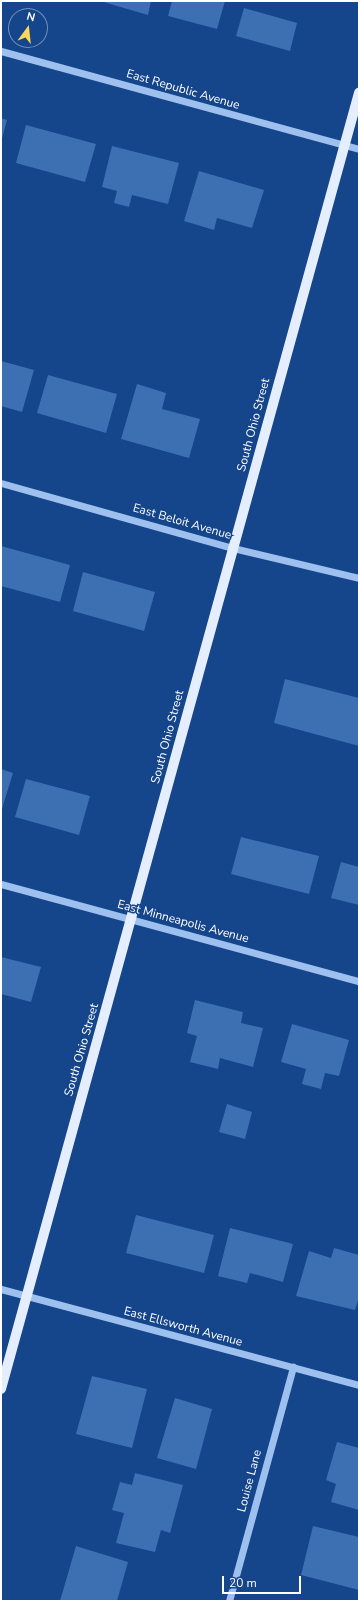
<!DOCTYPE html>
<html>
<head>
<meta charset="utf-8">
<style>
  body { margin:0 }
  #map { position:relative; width:360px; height:1602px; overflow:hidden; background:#15458a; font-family:"Nunito Sans",sans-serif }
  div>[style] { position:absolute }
  .building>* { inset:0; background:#3d6fb3 }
  .minor>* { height:7px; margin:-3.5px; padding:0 3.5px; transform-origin:3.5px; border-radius:3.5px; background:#9dc0ef }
  .major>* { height:10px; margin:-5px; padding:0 5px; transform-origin:5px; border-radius:5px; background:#e5eeff }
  span { translate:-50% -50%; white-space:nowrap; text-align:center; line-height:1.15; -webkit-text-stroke:3px #15458a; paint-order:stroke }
  .street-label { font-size:12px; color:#fff }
  .frame { position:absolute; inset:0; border:2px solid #fff; pointer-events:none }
  .north { position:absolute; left:8px; top:8px; width:40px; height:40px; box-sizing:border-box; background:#15458a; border:1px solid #738fb9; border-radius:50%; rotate:15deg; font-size:11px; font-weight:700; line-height:16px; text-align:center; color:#fff }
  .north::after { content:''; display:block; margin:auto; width:14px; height:18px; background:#ffd45b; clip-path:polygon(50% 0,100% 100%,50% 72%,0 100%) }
  .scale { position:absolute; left:222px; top:1576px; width:79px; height:18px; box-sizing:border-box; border:2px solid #fff; border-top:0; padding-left:5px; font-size:12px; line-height:14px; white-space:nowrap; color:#fff; -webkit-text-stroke:3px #15458a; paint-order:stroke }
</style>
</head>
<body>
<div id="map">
  <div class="building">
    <i style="clip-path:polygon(100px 1px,151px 1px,148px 15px)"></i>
    <i style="clip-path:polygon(172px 1px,225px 1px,217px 29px,168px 16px)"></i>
    <i style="clip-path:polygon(244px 8px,297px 23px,290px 51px,236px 36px)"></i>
    <i style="clip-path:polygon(1px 118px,7px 120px,1px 142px)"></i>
    <i style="clip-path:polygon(26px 125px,96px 144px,85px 182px,16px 163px)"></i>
    <i style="clip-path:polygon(112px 146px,179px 163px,168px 204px,132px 195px,129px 207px,114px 203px,117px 191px,102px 187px)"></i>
    <i style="clip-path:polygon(199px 171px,264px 190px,252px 228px,217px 218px,214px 230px,184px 221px)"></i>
    <i style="clip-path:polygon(1px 361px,34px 370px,22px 412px,1px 406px)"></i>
    <i style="clip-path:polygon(48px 375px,117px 394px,106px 433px,37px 413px)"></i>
    <i style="clip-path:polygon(137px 384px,166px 393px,162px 409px,200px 419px,189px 458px,121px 439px)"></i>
    <i style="clip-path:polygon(1px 546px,70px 565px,60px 602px,1px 586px)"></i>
    <i style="clip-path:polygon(83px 572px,155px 592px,144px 631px,73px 611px)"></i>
    <i style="clip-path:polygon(285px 679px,359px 698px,359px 746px,274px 723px)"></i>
    <i style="clip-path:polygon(1px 769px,13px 773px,1px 812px)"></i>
    <i style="clip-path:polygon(26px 779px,90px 796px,79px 835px,15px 817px)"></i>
    <i style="clip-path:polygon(241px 837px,319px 856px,309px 894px,231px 874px)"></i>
    <i style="clip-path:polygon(341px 862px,359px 867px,359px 905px,331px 898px)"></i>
    <i style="clip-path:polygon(1px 957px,41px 967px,31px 1002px,1px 994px)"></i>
    <i style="clip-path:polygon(195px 1000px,243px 1012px,241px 1023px,263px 1028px,253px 1067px,220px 1058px,218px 1069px,190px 1062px,197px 1036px,187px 1033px)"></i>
    <i style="clip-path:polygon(292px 1024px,349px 1040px,339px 1076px,325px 1073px,321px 1089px,302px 1084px,306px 1069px,281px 1062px)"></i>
    <i style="clip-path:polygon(227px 1104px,252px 1112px,245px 1139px,219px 1132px)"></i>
    <i style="clip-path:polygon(136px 1215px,214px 1235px,204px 1273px,126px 1253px)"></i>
    <i style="clip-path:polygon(230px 1228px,293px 1244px,283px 1282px,250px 1273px,247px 1283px,218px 1276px)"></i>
    <i style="clip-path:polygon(334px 1248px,359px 1255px,359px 1297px,355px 1310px,296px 1296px,309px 1251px,331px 1258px)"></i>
    <i style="clip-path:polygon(92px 1376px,147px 1389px,132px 1448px,76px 1434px)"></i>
    <i style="clip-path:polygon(175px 1398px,212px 1409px,196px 1469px,157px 1458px)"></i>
    <i style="clip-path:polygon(337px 1442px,359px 1448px,359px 1510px,331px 1502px,336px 1484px,326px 1480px)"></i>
    <i style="clip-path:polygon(135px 1473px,183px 1485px,170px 1533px,161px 1530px,155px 1552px,116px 1543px,124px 1513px,112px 1510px,120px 1482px,132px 1485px)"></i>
    <i style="clip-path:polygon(313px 1526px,359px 1537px,359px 1590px,301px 1575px)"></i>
    <i style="clip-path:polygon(76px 1546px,128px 1562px,117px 1601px,60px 1601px)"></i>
  </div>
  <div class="minor">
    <i style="left:1px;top:51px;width:371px;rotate:15.3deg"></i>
    <i style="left:1px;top:483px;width:241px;rotate:15.7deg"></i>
    <i style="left:233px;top:548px;width:130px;rotate:13.4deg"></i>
    <i style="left:1px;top:884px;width:371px;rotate:15.2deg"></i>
    <i style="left:1px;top:1289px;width:371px;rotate:15deg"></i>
    <i style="left:229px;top:1601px;width:243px;rotate:-74.7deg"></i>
  </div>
  <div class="major">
    <i style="left:1px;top:1389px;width:1345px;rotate:-74.56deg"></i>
  </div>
  <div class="street-label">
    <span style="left:183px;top:90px;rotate:16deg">East Republic Avenue</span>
    <span style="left:254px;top:425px;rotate:-75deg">South Ohio Street</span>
    <span style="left:182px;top:522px;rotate:16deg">East Beloit Avenue</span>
    <span style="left:168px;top:737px;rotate:-75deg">South Ohio Street</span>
    <span style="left:183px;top:922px;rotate:15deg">East Minneapolis Avenue</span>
    <span style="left:82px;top:1050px;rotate:-74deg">South Ohio Street</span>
    <span style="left:183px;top:1327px;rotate:15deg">East Ellsworth Avenue</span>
    <span style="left:250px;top:1481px;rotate:-75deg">Louise Lane</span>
  </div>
  <div class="frame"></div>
  <div class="north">N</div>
  <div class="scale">20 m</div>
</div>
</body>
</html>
